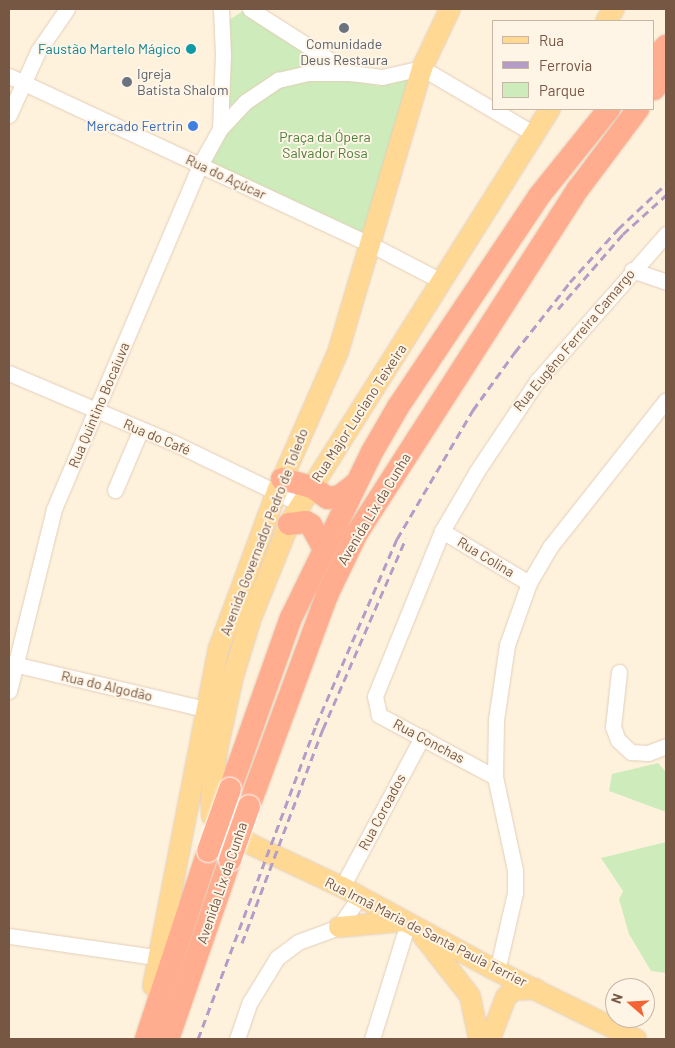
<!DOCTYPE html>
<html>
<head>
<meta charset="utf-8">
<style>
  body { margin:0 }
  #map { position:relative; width:675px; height:1048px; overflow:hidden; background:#fef2dd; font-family:Barlow,sans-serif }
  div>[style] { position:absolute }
  .green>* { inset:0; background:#ceecbb }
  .roads { filter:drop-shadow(0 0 1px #e3ceb9) drop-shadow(0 0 1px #e3ceb9) }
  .minor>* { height:15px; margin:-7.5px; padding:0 7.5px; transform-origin:7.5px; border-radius:7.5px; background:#fff }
  .major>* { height:20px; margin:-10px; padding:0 10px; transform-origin:10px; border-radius:10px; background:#ffd994 }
  .highway>* { height:22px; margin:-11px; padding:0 11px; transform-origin:11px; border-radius:11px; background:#ffad8e }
  .rail>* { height:3px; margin-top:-1.5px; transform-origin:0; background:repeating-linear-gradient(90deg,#b49cc7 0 8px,transparent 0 13px) }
  .bridges { filter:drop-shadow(0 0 1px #fff) drop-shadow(0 0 1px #fff) }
  .highway-bridge>* { height:22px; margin:-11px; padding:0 11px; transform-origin:11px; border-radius:11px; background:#ffad8e }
  .dots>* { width:14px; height:14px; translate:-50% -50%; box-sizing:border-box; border:2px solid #fff5e6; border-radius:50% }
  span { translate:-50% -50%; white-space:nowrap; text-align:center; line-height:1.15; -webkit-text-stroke:4px #fff5e6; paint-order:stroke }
  .worship-label { font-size:14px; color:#5b616d }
  .left { translate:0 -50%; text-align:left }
  .culture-label { font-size:14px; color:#0d838f }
  .right { translate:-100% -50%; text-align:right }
  .shop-label { font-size:14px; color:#366cbe }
  .park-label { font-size:14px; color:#4d7d3b }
  .street-label { font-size:14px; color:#765744 }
  .frame { position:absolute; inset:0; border:10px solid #765744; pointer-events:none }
  .legend { position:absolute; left:492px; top:20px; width:162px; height:90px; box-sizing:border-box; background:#fff5e6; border:1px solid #c8b6a5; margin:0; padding:6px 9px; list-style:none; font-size:15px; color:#765744 }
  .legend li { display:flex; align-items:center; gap:10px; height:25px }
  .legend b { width:25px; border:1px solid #c8b6a5 }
  .north { position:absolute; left:605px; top:978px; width:50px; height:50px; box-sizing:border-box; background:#fff5e6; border:1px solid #c8b6a5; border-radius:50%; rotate:289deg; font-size:14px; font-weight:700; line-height:20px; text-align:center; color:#765744 }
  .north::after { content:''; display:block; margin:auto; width:18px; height:22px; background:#f46436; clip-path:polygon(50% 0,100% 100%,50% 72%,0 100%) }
</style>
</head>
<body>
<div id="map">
  <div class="green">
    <i style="clip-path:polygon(243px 11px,328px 67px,260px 87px,226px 109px,226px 22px)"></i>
    <i style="clip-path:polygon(417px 71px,366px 236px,209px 165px,214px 145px,262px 92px,295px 81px,351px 77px,378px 86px)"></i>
    <i style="clip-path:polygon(658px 763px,666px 772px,666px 812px,609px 791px,612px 774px)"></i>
    <i style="clip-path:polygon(666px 842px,666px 973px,651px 971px,629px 934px,619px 899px,623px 891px,601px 858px)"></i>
  </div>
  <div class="roads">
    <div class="minor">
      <i style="left:250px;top:9px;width:119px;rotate:32.6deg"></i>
      <i style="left:350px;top:73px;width:32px;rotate:7deg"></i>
      <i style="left:382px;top:77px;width:41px;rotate:-12.7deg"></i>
      <i style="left:422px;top:68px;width:130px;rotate:30.5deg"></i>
      <i style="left:9px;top:76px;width:400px;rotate:25deg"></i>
      <i style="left:372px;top:245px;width:80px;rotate:27.5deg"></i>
      <i style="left:9px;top:115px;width:70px;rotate:-65.6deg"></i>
      <i style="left:38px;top:51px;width:51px;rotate:-55.4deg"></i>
      <i style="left:220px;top:129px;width:74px;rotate:-87.7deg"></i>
      <i style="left:223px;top:55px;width:46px;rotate:-92.5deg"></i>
      <i style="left:632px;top:270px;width:36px;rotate:19deg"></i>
      <i style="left:9px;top:373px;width:179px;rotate:23deg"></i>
      <i style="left:174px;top:443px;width:141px;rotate:25.7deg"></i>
      <i style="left:115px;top:490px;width:66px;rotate:-66.9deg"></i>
      <i style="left:442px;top:531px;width:101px;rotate:30.9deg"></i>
      <i style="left:9px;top:663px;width:201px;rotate:13.2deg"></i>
      <i style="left:619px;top:672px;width:55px;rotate:96.2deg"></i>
      <i style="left:613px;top:727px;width:14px;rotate:69deg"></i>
      <i style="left:618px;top:740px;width:18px;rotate:43deg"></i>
      <i style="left:631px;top:752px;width:17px;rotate:3deg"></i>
      <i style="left:648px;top:753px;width:19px;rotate:-21deg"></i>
      <i style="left:9px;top:691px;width:187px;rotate:-76.1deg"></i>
      <i style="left:54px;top:509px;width:374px;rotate:-67deg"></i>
      <i style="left:200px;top:165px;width:41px;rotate:-60.9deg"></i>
      <i style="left:220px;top:129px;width:37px;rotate:-47deg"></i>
      <i style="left:245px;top:102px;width:40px;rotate:-34deg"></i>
      <i style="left:278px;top:80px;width:32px;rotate:-13deg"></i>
      <i style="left:309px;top:73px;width:41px"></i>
      <i style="left:495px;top:777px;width:132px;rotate:-151.9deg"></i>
      <i style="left:379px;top:715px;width:19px;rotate:-102deg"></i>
      <i style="left:375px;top:696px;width:178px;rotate:-67.9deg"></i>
      <i style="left:442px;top:531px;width:69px;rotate:-59.7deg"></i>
      <i style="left:477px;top:471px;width:108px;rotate:-56.3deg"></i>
      <i style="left:537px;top:381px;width:196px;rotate:-48.7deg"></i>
      <i style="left:342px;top:887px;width:170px;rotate:-61.9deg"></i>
      <i style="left:9px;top:936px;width:154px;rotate:8.2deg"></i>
      <i style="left:497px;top:971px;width:80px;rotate:-77deg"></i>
      <i style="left:515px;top:893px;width:23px;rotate:-90deg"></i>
      <i style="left:515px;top:870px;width:95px;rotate:-102.1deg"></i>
      <i style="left:495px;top:777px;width:57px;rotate:-89deg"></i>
      <i style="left:496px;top:720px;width:76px;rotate:-81.7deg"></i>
      <i style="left:507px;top:645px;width:66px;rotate:-70.5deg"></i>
      <i style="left:529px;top:583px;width:42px;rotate:-59.7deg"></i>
      <i style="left:550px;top:547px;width:187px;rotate:-51.7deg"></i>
      <i style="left:237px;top:1039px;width:39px;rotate:-71deg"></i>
      <i style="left:250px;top:1002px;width:52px;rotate:-58.5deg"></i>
      <i style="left:277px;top:958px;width:26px;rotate:-37deg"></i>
      <i style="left:298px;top:942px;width:44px;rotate:-20.1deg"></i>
      <i style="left:339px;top:927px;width:36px;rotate:-56deg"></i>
      <i style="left:372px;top:1039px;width:121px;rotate:-72.8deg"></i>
    </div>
    <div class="major">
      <i style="left:606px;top:21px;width:14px;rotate:-56deg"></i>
      <i style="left:550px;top:109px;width:490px;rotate:122.2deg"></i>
      <i style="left:289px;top:524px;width:101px;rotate:112deg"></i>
      <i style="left:251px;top:618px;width:62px;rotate:107deg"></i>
      <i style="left:233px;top:677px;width:76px;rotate:102.2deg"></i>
      <i style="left:217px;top:751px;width:47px;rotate:97.3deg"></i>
      <i style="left:211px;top:798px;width:18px;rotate:87deg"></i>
      <i style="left:212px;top:816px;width:47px;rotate:36.4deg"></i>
      <i style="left:250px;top:844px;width:102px;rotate:25.1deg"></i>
      <i style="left:342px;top:887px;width:176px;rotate:28.5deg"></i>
      <i style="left:497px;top:971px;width:155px;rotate:26.1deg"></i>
      <i style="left:339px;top:927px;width:65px;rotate:-5.3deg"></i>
      <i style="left:423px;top:936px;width:76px;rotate:51.9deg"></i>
      <i style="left:470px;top:996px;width:44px;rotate:78.2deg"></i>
      <i style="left:153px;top:986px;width:344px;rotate:-79deg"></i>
      <i style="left:219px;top:648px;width:167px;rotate:-69.7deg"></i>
      <i style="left:277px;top:491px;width:152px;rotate:-66.3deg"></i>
      <i style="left:338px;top:352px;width:296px;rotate:-73.5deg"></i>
      <i style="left:422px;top:68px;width:65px;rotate:-64.6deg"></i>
      <i style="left:490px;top:1039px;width:45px;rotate:-69.1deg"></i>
      <i style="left:506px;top:997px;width:11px;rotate:-41deg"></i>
      <i style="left:514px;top:990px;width:22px;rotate:-3deg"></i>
    </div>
    <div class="highway">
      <i style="left:654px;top:59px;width:18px;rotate:-47deg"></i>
      <i style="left:654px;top:89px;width:19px;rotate:-51deg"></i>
      <i style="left:282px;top:479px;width:31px;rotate:15deg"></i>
      <i style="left:312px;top:487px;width:19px;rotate:35deg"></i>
      <i style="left:328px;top:498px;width:12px;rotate:-9deg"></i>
      <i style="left:340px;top:496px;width:18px;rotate:-38deg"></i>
      <i style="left:289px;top:524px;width:17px;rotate:-7deg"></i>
      <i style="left:306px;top:522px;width:6px;rotate:31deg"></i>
      <i style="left:311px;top:525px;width:26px;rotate:62deg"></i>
      <i style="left:230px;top:789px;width:182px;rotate:-70.4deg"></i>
      <i style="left:291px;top:618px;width:185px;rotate:-64deg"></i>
      <i style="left:372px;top:452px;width:52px;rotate:-60deg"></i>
      <i style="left:398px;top:407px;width:254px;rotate:-56.2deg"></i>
      <i style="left:539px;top:196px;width:112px;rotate:-51.2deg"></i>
      <i style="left:249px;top:806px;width:225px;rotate:-69.7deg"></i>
      <i style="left:327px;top:595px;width:69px;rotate:-64.2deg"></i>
      <i style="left:357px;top:533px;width:409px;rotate:-57.3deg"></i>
      <i style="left:578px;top:189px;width:100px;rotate:-53.1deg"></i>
      <i style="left:146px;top:1039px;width:198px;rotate:-71.7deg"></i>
      <i style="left:168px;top:1039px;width:189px;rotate:-70.9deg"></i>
    </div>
  </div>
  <div class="rail">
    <i style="left:558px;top:309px;width:99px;rotate:-49.1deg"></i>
    <i style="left:623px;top:234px;width:58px;rotate:-42.2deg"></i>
    <i style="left:242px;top:943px;width:229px;rotate:-69.3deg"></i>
    <i style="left:323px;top:729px;width:208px;rotate:-66.5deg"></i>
    <i style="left:198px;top:1039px;width:335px;rotate:-69.4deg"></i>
    <i style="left:316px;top:725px;width:203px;rotate:-66.5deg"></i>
    <i style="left:397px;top:539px;width:150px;rotate:-59.5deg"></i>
    <i style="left:473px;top:410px;width:72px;rotate:-54.1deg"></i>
    <i style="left:515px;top:352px;width:89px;rotate:-51.8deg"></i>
    <i style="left:570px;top:282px;width:72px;rotate:-47.8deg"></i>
    <i style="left:618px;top:229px;width:66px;rotate:-43.2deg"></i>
  </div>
  <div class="bridges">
    <div class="highway-bridge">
      <i style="left:208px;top:851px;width:66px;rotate:-70.5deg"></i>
      <i style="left:230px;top:860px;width:57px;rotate:-70.6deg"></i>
    </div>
  </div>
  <div class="dots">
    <i style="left:344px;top:28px;background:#6b7280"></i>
    <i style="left:191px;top:49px;background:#0f9aa8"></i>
    <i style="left:127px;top:82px;background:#6b7280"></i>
    <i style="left:193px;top:126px;background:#3f7fe0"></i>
  </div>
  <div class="worship-label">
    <span style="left:344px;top:52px">Comunidade<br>Deus Restaura</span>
    <span class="left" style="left:137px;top:82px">Igreja<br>Batista Shalom</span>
  </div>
  <div class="culture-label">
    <span class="right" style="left:181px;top:49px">Faustão Martelo Mágico</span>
  </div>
  <div class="shop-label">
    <span class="right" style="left:183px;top:126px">Mercado Fertrin</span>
  </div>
  <div class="park-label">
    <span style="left:325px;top:145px">Praça da Ópera<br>Salvador Rosa</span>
  </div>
  <div class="street-label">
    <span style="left:226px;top:177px;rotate:25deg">Rua do Açúcar</span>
    <span style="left:574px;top:340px;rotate:-50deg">Rua Eugêno Ferreira Camargo</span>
    <span style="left:99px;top:405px;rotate:-67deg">Rua Quintino Bocaiuva</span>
    <span style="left:359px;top:413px;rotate:-57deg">Rua Major Luciano Teixeira</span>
    <span style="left:157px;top:437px;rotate:23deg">Rua do Café</span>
    <span style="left:374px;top:509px;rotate:-59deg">Avenida Lix da Cunha</span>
    <span style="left:264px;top:532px;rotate:-69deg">Avenida Governador Pedro de Toledo</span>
    <span style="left:486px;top:557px;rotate:31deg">Rua Colina</span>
    <span style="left:107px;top:686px;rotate:13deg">Rua do Algodão</span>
    <span style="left:429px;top:741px;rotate:28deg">Rua Conchas</span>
    <span style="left:382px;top:812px;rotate:-62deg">Rua Coroados</span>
    <span style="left:222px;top:883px;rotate:-71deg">Avenida Lix da Cunha</span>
    <span style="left:426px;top:932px;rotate:27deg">Rua Irmã Maria de Santa Paula Terrier</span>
  </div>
  <div class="frame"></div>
  <ul class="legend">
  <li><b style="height:6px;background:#ffd994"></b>Rua</li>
  <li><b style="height:6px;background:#b49cc7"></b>Ferrovia</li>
  <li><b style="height:14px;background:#ceecbb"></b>Parque</li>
  </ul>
  <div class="north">N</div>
</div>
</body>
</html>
